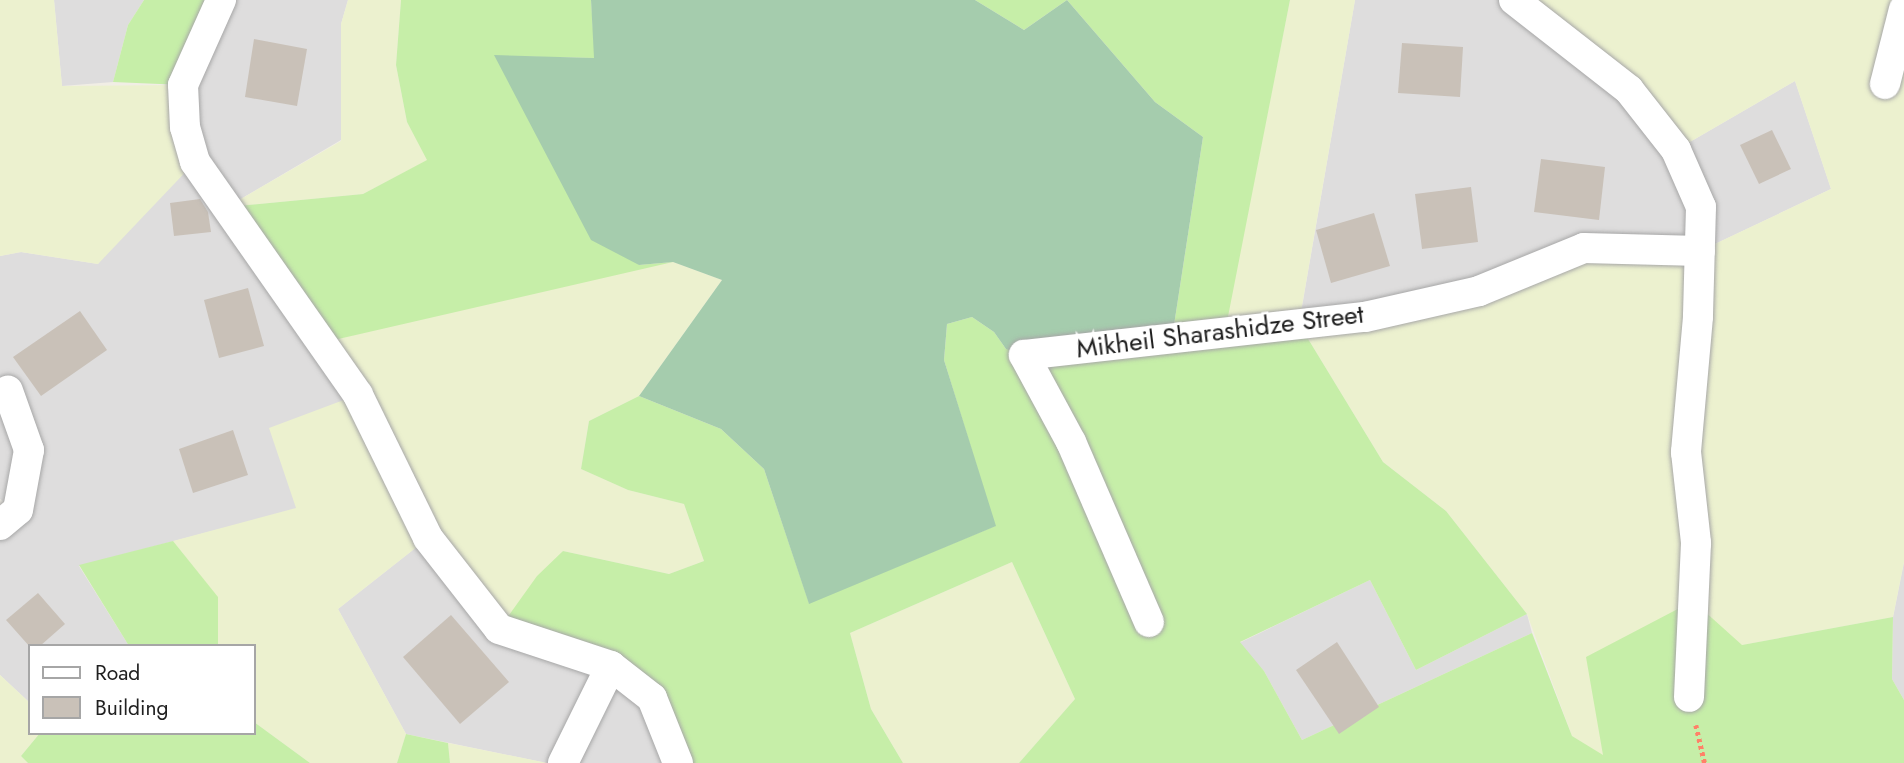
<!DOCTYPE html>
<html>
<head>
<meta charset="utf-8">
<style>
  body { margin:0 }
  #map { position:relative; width:1904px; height:763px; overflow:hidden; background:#f1eee5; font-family:Jost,sans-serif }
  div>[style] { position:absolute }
  .residential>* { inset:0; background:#dedddd }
  .farmland>* { inset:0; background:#ecf1cf }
  .grass>* { inset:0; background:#c6eea8 }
  .cemetery>* { inset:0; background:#a5ccad }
  .building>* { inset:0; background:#c9c1b8 }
  .path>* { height:4.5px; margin-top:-2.25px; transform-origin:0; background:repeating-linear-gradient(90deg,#ff8168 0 3.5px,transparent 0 7px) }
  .roads { filter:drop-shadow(0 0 2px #a7a7a7) drop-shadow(0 0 2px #a7a7a7) }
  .minor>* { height:30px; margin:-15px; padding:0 15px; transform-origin:15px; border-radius:15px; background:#fff }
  span { translate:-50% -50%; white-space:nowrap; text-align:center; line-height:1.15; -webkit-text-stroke:5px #fff; paint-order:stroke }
  .street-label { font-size:26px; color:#202020 }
  .legend { position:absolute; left:28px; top:644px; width:228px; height:91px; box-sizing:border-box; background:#fff; border:2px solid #a6a6a6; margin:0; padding:9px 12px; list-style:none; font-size:21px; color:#202020 }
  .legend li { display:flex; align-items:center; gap:14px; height:35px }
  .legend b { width:35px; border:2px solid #a6a6a6 }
</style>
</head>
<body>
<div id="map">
  <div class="residential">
    <i style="clip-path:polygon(54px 0,144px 0,128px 25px,113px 82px,62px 86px)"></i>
    <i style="clip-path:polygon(221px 0,348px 0,341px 24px,341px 140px,227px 207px,358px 395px,296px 509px,79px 566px,129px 646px,30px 646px,30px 703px,0 675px,0 525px,17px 510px,0 499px,0 256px,21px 252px,98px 264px,185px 127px)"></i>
    <i style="clip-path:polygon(1355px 0,1514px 0,1676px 150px,1795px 81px,1831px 189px,1700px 251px,1299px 324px)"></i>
    <i style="clip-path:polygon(428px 538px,611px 666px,678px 763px,547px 763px,406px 734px,338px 609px)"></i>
    <i style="clip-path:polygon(1904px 562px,1904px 700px,1892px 679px,1893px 617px)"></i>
    <i style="clip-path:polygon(1370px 580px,1416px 670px,1527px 614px,1532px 633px,1302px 740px,1264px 671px,1239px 643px)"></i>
  </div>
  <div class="farmland">
    <i style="clip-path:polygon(0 0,54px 0,62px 86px,183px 85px,195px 162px,98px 264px,21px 252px,0 256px)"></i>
    <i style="clip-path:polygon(348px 0,401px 0,396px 65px,407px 122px,428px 160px,363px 194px,227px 207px,341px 141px,341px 24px)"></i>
    <i style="clip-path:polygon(1290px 0,1355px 0,1299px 323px,1584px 248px,1700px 251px,1831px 189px,1795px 81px,1676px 150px,1514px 0,1904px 0,1904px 562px,1893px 617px,1742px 645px,1603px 756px,1572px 736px,1527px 614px,1446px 511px,1383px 462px,1299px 324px,1224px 332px)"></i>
    <i style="clip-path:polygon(673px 262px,722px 280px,639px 396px,589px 421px,581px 469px,628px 490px,684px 504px,704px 561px,669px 574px,563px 551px,499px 629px,427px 539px,338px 609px,406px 734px,397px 763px,310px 763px,254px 722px,254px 646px,218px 646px,217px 597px,173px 541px,296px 508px,269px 428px,357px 395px,321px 343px,639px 265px)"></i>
    <i style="clip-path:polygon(1012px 562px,1075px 699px,1019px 763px,903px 763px,871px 709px,850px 633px)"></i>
    <i style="clip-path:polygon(0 675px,30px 703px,30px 733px,40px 733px,21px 756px,28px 763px,0 763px)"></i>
    <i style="clip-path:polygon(448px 743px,547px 763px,450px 763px)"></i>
  </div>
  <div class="grass">
    <i style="clip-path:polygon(144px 0,221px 0,183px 85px,113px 82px,128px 25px)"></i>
    <i style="clip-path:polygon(401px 0,591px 0,595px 58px,495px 56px,639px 265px,673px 262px,321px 343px,227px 207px,363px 194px,427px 160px,407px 122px,396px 65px)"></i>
    <i style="clip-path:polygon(975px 0,1067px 0,1024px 30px)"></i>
    <i style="clip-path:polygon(1067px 0,1290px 0,1225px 332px,1299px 324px,1383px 462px,1446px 511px,1527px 614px,1416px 670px,1370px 580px,1240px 642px,1264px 671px,1302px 740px,1532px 633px,1572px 736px,1603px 755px,1586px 657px,1693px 601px,1742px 645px,1893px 617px,1892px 679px,1904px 700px,1904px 763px,1019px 763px,1075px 699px,1012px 562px,850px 633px,871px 709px,903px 763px,678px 763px,652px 698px,499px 629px,537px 576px,563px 551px,669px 574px,704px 561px,684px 504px,628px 490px,581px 469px,589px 421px,639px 396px,721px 429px,764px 469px,809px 603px,995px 526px,944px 360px,947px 324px,972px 317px,994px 332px,1006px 349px,1172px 338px,1203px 137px,1155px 102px)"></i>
    <i style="clip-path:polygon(173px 541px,218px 597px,218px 646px,129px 646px,79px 565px)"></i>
    <i style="clip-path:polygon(254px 722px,310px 763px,28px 763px,21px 756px,40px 733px,254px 733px)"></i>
    <i style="clip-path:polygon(406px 734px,448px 743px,450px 763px,397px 763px)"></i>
  </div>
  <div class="cemetery">
    <i style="clip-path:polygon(591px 0,975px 0,1024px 30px,1067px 0,1155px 102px,1203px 137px,1172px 338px,1024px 355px,1006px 349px,994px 332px,972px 317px,947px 324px,944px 360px,996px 526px,809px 604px,764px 469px,721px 429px,639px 396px,722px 280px,673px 262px,639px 265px,591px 240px,494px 55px,594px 58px)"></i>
  </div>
  <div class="building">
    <i style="clip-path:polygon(254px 39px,307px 49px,297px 106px,245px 97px)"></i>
    <i style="clip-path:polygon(1402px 43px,1463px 47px,1460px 97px,1398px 93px)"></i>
    <i style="clip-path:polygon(1772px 130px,1791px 169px,1759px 184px,1740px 145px)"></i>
    <i style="clip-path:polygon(1541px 159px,1605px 167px,1599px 220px,1534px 212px)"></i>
    <i style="clip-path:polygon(1471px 187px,1478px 242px,1422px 249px,1415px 194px)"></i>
    <i style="clip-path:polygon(200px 199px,208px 212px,211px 232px,174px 236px,170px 203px)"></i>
    <i style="clip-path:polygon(1374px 213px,1390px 266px,1331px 283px,1316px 230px)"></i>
    <i style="clip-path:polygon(248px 288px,264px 346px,219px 358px,204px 300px)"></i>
    <i style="clip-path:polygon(80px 311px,107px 350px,41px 396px,13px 357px)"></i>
    <i style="clip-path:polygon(233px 430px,248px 475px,193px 493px,179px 449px)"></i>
    <i style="clip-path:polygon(38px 593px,65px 624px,40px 646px,30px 647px,6px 620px)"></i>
    <i style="clip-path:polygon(451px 615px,509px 682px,460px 724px,403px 657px)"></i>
    <i style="clip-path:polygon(1337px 642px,1379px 707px,1339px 734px,1296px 670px)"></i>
  </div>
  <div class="path">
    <i style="left:1696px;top:725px;width:39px;rotate:77deg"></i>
  </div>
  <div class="roads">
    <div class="minor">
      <i style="left:221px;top:0;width:93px;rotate:114.1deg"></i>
      <i style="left:183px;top:85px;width:42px;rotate:87.3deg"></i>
      <i style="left:185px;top:127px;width:36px;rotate:74deg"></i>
      <i style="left:195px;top:162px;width:284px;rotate:55deg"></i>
      <i style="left:358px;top:395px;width:159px;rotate:63.9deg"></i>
      <i style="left:428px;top:538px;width:115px;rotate:52deg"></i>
      <i style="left:499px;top:629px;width:118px;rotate:18.3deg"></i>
      <i style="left:611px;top:666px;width:52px;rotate:38deg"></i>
      <i style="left:652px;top:698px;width:70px;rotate:68.2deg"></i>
      <i style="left:1514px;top:0;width:146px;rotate:38deg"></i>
      <i style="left:1629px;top:90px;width:76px;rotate:51.9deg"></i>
      <i style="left:1676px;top:150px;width:62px;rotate:66.3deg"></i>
      <i style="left:1701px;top:207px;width:110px;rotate:91.6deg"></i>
      <i style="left:1698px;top:317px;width:136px;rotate:95.1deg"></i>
      <i style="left:1686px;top:452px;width:92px;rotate:83.7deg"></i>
      <i style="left:1696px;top:543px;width:154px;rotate:92.6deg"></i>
      <i style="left:1885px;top:84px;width:77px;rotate:-75.8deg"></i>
      <i style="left:0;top:525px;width:23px;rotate:-40deg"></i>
      <i style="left:18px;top:510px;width:61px;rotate:-79.6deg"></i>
      <i style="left:29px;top:450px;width:63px;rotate:-109.6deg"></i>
      <i style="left:1149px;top:622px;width:196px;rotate:-113.4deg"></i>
      <i style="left:1071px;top:442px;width:99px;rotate:-118.4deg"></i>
      <i style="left:1024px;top:355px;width:343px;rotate:-6.4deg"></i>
      <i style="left:1365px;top:317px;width:117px;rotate:-12.8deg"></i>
      <i style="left:1479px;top:291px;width:113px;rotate:-22.3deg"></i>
      <i style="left:1584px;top:248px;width:116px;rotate:1.5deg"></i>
      <i style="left:563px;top:763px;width:108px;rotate:-63.7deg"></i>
    </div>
  </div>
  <div class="street-label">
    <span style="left:1220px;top:332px;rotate:-7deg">Mikheil Sharashidze Street</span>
  </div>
  <ul class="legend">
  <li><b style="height:9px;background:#fff"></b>Road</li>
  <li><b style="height:19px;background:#c9c1b8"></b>Building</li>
  </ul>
</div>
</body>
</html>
